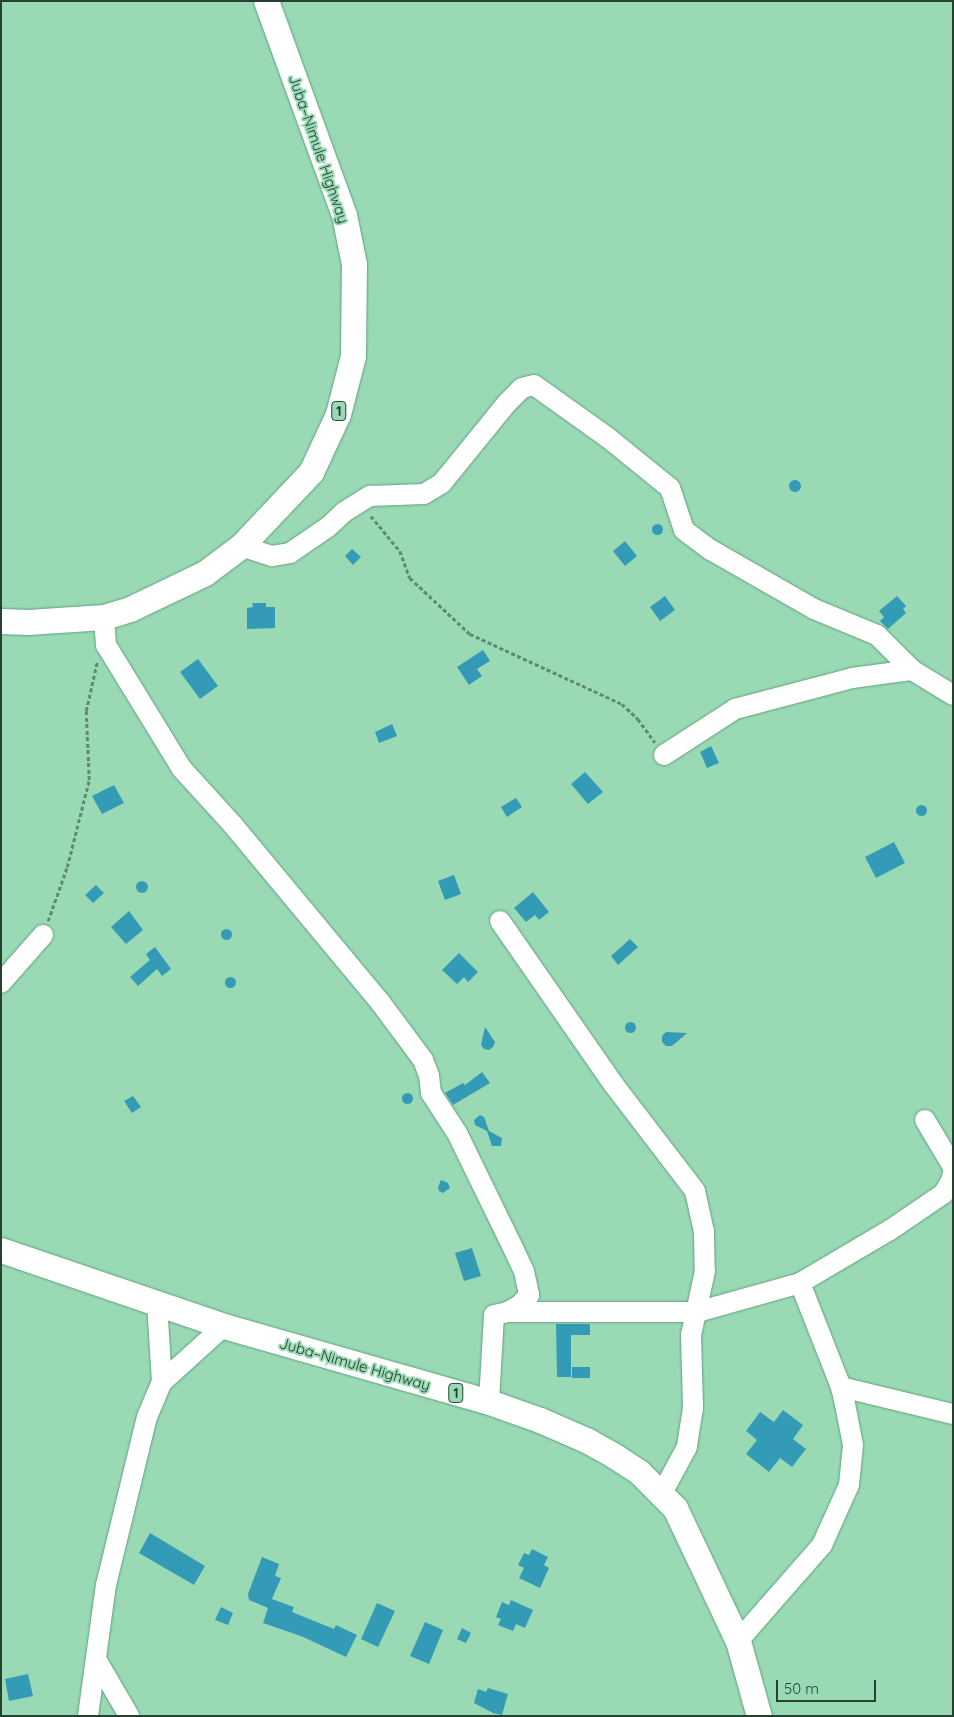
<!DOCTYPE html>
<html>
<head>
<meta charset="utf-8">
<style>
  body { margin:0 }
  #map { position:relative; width:954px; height:1717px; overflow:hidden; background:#99dab5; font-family:Quicksand,sans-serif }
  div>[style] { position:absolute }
  .building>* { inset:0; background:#339bb6 }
  .round { border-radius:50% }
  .path>* { height:2.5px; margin-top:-1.25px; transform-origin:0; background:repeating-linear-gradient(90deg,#5d8a71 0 4px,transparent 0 6.5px) }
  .roads { filter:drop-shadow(0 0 1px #62a07e) drop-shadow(0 0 1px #62a07e) }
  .minor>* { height:20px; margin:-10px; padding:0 10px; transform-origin:10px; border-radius:10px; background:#fff }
  .major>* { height:25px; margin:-12.5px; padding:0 12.5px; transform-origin:12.5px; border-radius:12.5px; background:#fff }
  span { translate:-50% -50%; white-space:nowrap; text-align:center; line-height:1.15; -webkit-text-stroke:4px #99dab5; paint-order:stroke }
  .shield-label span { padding:1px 4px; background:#99dab5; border:1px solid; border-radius:4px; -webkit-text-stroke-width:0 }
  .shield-label { font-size:14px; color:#264032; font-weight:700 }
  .street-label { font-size:15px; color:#264032 }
  .frame { position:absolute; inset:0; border:2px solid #264032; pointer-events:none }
  .scale { position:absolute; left:776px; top:1680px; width:100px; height:22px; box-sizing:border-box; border:2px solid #264032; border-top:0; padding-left:6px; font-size:15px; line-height:18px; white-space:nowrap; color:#264032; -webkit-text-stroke:4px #99dab5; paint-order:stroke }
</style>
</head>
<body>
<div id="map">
  <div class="building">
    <i class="round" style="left:789px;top:480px;width:12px;height:12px"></i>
    <i class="round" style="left:651.5px;top:523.5px;width:11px;height:11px"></i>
    <i style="clip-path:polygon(625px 541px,637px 556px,625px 566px,613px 551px)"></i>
    <i style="clip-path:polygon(352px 549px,361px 557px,353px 565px,345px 556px)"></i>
    <i style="clip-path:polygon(665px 596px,675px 610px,660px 621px,650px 607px)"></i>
    <i style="clip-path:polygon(897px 596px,906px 606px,903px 609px,906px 613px,888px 629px,880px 621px,884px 617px,879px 611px)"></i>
    <i style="clip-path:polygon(252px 603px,266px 603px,266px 607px,275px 607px,275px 628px,247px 629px,247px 608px,253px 607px)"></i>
    <i style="clip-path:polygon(483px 650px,490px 661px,477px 669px,482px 676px,469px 685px,457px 667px)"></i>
    <i style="clip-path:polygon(198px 659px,218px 686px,200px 699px,180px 672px)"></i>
    <i style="clip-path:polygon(392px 724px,397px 736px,379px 743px,375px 732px)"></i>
    <i style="clip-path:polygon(711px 746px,719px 763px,707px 768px,700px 752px)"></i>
    <i style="clip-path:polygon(585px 772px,603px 792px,588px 804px,571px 784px)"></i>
    <i style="clip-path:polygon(114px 785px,124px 803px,102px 814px,92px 796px)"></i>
    <i style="clip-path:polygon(516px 798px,522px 807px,507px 817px,501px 807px)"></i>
    <i class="round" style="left:915.5px;top:804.5px;width:11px;height:11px"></i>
    <i style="clip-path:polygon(894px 842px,905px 863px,876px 878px,865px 857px)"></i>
    <i style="clip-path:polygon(454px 875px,461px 894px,445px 900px,438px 881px)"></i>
    <i class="round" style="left:136px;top:881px;width:12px;height:12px"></i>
    <i style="clip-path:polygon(96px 885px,104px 893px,93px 903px,85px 895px)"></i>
    <i style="clip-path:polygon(533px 892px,549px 912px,539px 920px,535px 915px,526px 922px,514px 908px)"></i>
    <i style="clip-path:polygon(129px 911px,143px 930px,126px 944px,111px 927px)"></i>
    <i class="round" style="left:220.5px;top:928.5px;width:11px;height:11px"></i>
    <i style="clip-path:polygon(630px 939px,638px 947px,618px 965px,611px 956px)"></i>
    <i style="clip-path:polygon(155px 947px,171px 969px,162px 976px,157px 969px,138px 986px,130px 977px,150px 960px,146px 954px)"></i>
    <i style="clip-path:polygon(459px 953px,478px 972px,468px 982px,464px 977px,457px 984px,442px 970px)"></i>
    <i class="round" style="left:224.5px;top:976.5px;width:11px;height:11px"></i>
    <i class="round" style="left:624.5px;top:1021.5px;width:11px;height:11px"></i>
    <i style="clip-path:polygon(485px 1027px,495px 1042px,493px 1047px,489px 1050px,484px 1049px,481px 1045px)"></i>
    <i style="clip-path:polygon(666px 1032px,687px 1033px,672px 1046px,666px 1046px,662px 1042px,662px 1036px)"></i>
    <i style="clip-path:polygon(482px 1072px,490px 1083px,453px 1105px,445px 1093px,463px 1083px,465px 1085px)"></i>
    <i class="round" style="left:401.5px;top:1092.5px;width:11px;height:11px"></i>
    <i style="clip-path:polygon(133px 1096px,141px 1107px,132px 1113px,124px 1101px)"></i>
    <i style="clip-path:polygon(480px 1115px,484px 1117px,489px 1131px,502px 1138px,501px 1146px,492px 1146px,487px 1131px,475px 1125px,474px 1120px)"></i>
    <i style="clip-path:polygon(441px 1180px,448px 1183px,450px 1188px,443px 1193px,439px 1191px,438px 1187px)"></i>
    <i style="clip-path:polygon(472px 1248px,481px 1276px,464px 1281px,455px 1253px)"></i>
    <i style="clip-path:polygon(556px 1324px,590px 1324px,590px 1335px,571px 1335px,571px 1377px,557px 1377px)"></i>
    <i style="clip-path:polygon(572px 1367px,590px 1367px,590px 1378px,572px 1378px)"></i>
    <i style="clip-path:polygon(783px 1410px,803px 1425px,793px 1439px,806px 1449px,792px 1467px,780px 1458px,769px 1472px,746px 1454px,757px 1440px,746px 1431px,760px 1412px,774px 1422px)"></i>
    <i style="clip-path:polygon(150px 1533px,205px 1566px,194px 1585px,139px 1553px)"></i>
    <i style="clip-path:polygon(532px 1549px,548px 1557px,544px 1565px,549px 1568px,540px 1588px,519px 1578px,524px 1568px,518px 1565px,524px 1553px,529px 1555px)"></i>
    <i style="clip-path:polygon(262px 1557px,279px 1564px,275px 1576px,281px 1578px,272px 1599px,294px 1607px,292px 1612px,334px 1629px,336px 1625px,357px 1635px,346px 1657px,301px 1636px,263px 1623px,268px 1608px,249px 1600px,248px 1594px)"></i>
    <i style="clip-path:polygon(511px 1600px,533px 1610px,525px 1628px,516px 1624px,513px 1631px,498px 1625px,501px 1619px,496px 1617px,502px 1602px,509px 1605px)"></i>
    <i style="clip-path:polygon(377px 1603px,395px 1611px,378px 1647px,361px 1639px)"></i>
    <i style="clip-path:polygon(221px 1607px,233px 1613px,228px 1625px,215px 1620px)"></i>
    <i style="clip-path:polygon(425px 1622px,443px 1630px,429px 1664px,410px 1656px)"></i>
    <i style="clip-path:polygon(462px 1628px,471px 1633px,466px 1643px,457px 1639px)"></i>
    <i style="clip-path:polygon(28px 1674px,33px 1696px,9px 1701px,5px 1679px)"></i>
    <i style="clip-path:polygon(488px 1688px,508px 1694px,502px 1715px,493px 1713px,474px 1703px,478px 1689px,486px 1692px)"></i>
  </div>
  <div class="path">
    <i style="left:371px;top:516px;width:45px;rotate:50.4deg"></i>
    <i style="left:400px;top:551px;width:29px;rotate:70deg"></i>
    <i style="left:410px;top:578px;width:82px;rotate:43deg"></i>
    <i style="left:470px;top:634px;width:167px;rotate:24.7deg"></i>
    <i style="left:622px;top:704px;width:22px;rotate:43deg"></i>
    <i style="left:638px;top:719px;width:29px;rotate:54deg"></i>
    <i style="left:48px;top:921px;width:57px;rotate:-70.6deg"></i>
    <i style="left:67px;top:867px;width:90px;rotate:-75.8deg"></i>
    <i style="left:89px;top:780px;width:69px;rotate:-92.5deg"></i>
    <i style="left:86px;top:711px;width:50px;rotate:-77.3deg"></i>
  </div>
  <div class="roads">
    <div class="minor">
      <i style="left:241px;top:546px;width:33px;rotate:18deg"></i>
      <i style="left:272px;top:556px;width:18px;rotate:-9deg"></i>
      <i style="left:290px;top:553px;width:46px;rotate:-34.4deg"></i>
      <i style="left:328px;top:527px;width:22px;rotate:-43deg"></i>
      <i style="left:344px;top:512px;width:31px;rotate:-32deg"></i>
      <i style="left:370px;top:496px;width:54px;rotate:-2.1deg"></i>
      <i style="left:424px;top:494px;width:21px;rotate:-31deg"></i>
      <i style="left:442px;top:483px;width:103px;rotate:-50.9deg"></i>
      <i style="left:507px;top:403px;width:21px;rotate:-45deg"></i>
      <i style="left:522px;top:388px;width:12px;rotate:-14deg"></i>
      <i style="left:534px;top:385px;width:90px;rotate:35.5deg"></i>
      <i style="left:607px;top:437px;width:81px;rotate:39deg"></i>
      <i style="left:670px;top:488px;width:44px;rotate:71.6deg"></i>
      <i style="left:684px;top:530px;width:34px;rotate:37deg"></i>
      <i style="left:711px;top:550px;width:119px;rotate:29.8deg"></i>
      <i style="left:814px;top:609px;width:68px;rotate:22.4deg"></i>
      <i style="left:877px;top:635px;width:49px;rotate:45deg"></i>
      <i style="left:104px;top:617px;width:28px;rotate:86deg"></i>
      <i style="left:106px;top:645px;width:145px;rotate:58.5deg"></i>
      <i style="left:182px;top:769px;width:76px;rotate:47.7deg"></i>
      <i style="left:233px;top:825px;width:230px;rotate:50.3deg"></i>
      <i style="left:380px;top:1002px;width:72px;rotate:53.4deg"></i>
      <i style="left:423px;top:1060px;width:17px;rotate:69deg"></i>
      <i style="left:429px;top:1076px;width:17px;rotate:83deg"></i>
      <i style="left:431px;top:1093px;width:48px;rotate:57deg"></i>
      <i style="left:457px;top:1133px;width:130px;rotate:64deg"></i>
      <i style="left:514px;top:1250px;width:23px;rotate:65deg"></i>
      <i style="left:524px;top:1271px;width:25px;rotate:78deg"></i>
      <i style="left:529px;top:1295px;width:13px;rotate:132deg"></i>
      <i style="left:520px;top:1305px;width:14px;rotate:150deg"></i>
      <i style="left:508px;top:1312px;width:14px;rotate:168deg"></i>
      <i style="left:494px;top:1315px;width:87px;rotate:93.3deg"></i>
      <i style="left:664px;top:755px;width:85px;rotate:-32.9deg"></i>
      <i style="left:735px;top:709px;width:121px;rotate:-14.8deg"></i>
      <i style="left:852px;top:678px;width:61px;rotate:-7.6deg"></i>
      <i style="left:912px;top:670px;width:48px;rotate:31.4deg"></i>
      <i style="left:500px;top:921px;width:200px;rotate:55.2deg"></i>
      <i style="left:614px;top:1085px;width:133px;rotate:52.6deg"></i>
      <i style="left:695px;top:1191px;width:42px;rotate:77.6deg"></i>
      <i style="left:704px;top:1232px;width:39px;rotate:89deg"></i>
      <i style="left:705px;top:1271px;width:66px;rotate:102.3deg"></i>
      <i style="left:691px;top:1335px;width:73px;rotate:88.4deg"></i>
      <i style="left:693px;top:1408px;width:39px;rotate:99deg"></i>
      <i style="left:687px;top:1447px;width:52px;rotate:118.5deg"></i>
      <i style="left:1px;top:983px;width:64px;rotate:-48.8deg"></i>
      <i style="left:925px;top:1120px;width:55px;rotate:59.2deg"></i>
      <i style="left:800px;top:1283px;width:104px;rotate:-30.5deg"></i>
      <i style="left:890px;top:1230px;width:64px;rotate:-34.2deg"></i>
      <i style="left:943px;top:1194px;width:15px;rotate:-58deg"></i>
      <i style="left:951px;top:1181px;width:8px;rotate:-76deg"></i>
      <i style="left:157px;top:1303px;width:79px;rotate:86.4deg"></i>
      <i style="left:508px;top:1312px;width:189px"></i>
      <i style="left:697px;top:1312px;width:107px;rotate:-15.7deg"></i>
      <i style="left:800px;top:1283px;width:112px;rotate:68.5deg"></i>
      <i style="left:841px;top:1387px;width:17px;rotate:77deg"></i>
      <i style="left:845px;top:1404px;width:42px;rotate:79deg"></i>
      <i style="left:853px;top:1445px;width:40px;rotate:95.7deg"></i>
      <i style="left:849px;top:1485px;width:66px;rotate:114.2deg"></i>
      <i style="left:822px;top:1545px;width:128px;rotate:131.2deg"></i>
      <i style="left:841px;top:1387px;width:115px;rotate:13.6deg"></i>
      <i style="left:96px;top:1659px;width:66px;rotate:59.9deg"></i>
      <i style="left:88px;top:1716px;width:132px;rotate:-82.2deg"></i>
      <i style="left:106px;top:1585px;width:173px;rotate:-76.3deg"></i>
      <i style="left:147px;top:1417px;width:38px;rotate:-67deg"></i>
      <i style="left:162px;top:1382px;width:84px;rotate:-42.1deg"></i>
    </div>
    <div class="major">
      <i style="left:1px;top:621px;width:27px;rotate:2deg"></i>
      <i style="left:28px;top:622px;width:76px;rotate:-3.8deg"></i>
      <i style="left:104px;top:617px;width:27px;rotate:-17deg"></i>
      <i style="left:130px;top:609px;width:83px;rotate:-25.6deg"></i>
      <i style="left:205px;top:573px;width:45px;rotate:-36.9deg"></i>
      <i style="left:241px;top:546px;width:102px;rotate:-46.6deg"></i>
      <i style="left:311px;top:472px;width:64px;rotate:-65deg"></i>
      <i style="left:338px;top:414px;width:60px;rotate:-75.5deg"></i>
      <i style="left:353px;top:356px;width:92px;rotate:-89.4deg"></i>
      <i style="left:354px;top:264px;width:50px;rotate:-101.5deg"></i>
      <i style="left:344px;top:215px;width:228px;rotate:-110deg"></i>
      <i style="left:1px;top:1250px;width:236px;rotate:18.8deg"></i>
      <i style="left:224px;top:1326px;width:276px;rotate:16deg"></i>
      <i style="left:489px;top:1402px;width:54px;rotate:19.4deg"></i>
      <i style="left:540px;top:1420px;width:52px;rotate:23.6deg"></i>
      <i style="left:588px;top:1441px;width:29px;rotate:29deg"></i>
      <i style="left:613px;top:1455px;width:31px;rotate:33deg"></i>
      <i style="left:639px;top:1472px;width:51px;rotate:45deg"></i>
      <i style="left:675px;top:1508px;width:147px;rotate:64.7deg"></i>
      <i style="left:738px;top:1641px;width:78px;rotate:74.4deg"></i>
    </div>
  </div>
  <div class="shield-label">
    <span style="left:339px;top:411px">1</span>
    <span style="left:456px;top:1393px">1</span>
  </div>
  <div class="street-label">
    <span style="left:319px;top:149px;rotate:71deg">Juba–Nimule Highway</span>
    <span style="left:355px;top:1364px;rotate:16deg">Juba–Nimule Highway</span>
  </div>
  <div class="frame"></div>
  <div class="scale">50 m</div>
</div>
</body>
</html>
